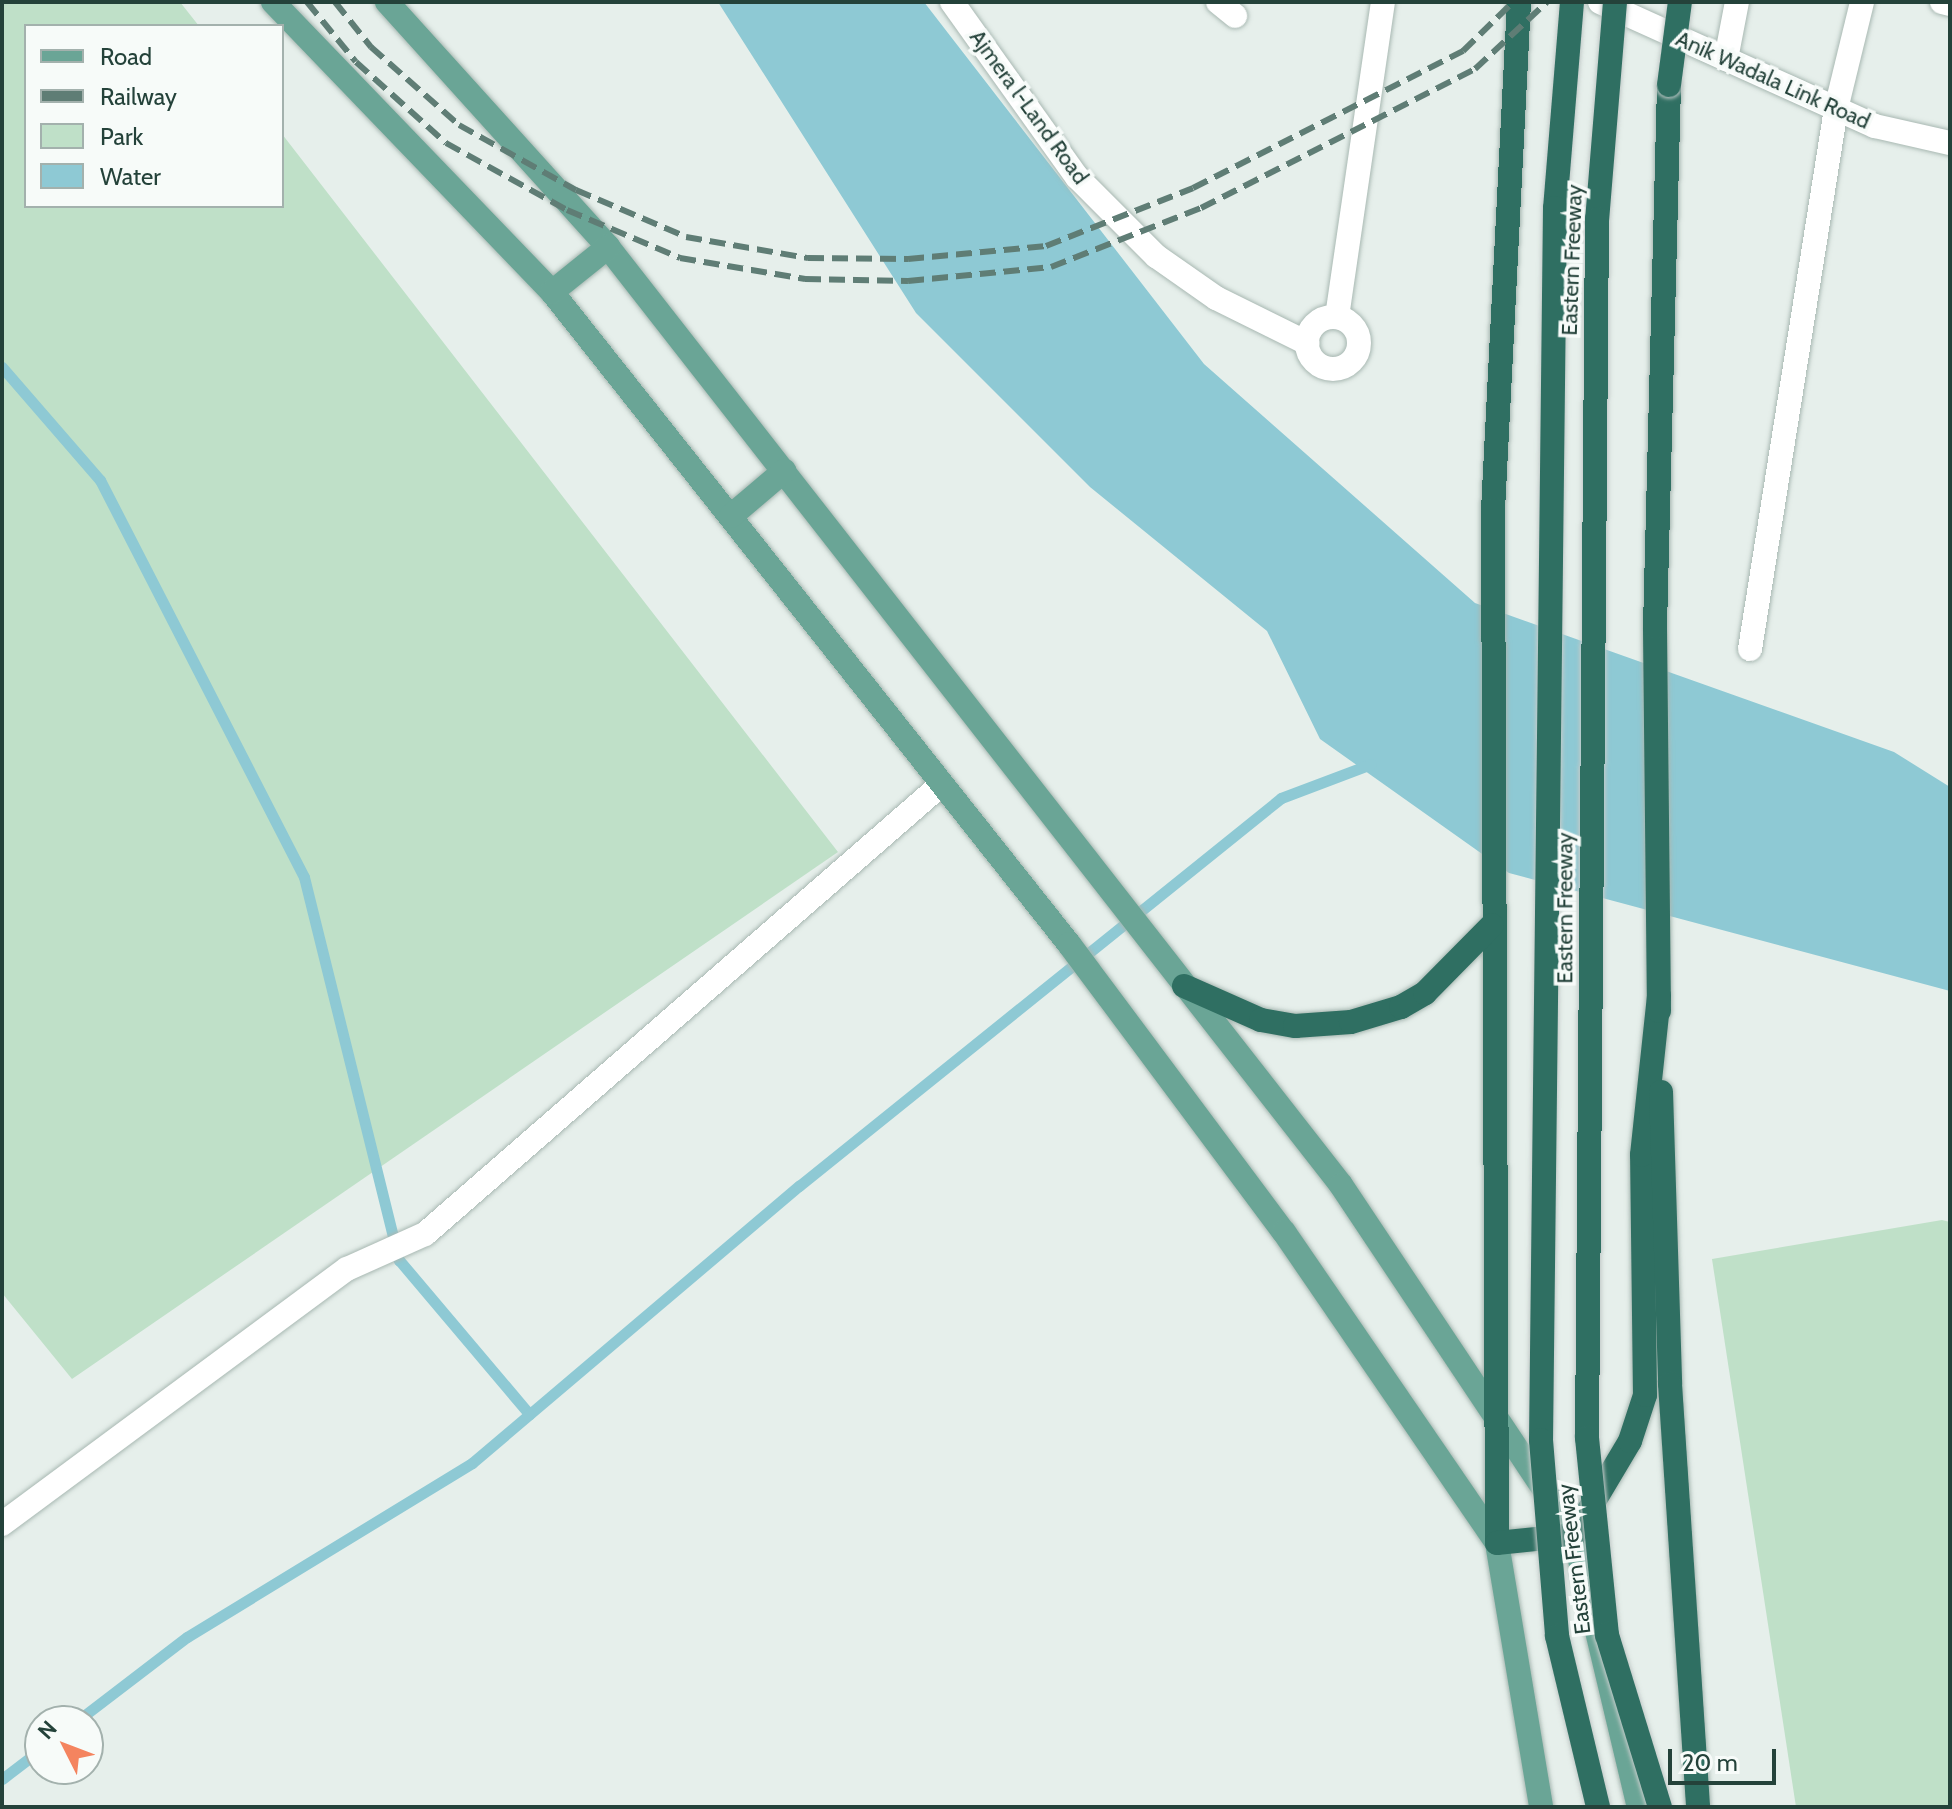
<!DOCTYPE html>
<html>
<head>
<meta charset="utf-8">
<style>
  body { margin:0 }
  #map { position:relative; width:1952px; height:1809px; overflow:hidden; background:#e6efeb; font-family:Cabin,sans-serif }
  div>[style] { position:absolute }
  .green>* { inset:0; background:#bfe0c8 }
  .water>* { inset:0; background:#8ec9d4 }
  .stream>* { height:11px; margin:-5.5px; padding:0 5.5px; transform-origin:5.5px; border-radius:5.5px; background:#8ec9d4 }
  .roads { filter:drop-shadow(0 0 2px #a8b8b2) drop-shadow(0 0 2px #a8b8b2) }
  .minor>* { height:24px; margin:-12px; padding:0 12px; transform-origin:12px; border-radius:12px; background:#fff }
  .minor>.ring { margin:-12px; padding:0; box-sizing:content-box; background:none; border:24px solid #fff; border-radius:50% }
  .major>* { height:24px; margin:-12px; padding:0 12px; transform-origin:12px; border-radius:12px; background:#6aa596 }
  .highway>* { height:24px; margin:-12px; padding:0 12px; transform-origin:12px; border-radius:12px; background:#2f6f62 }
  .rail>* { height:6px; margin-top:-3px; transform-origin:0; background:repeating-linear-gradient(90deg,#5f7d75 0 16px,transparent 0 24px) }
  .bridges { filter:drop-shadow(0 0 2px #c2cac8) drop-shadow(0 0 2px #c2cac8) }
  .highway-bridge>* { height:24px; margin:-12px; padding:0 12px; transform-origin:12px; border-radius:12px; background:#2f6f62 }
  span { translate:-50% -50%; white-space:nowrap; text-align:center; line-height:1.15; -webkit-text-stroke:7px #f7fbf9; paint-order:stroke }
  .street-label { font-size:22px; color:#24423a }
  .frame { position:absolute; inset:0; border:4px solid #24423a; pointer-events:none }
  .legend { position:absolute; left:24px; top:24px; width:260px; height:184px; box-sizing:border-box; background:#f7fbf9; border:2px solid #a3b1ad; margin:0; padding:10px 14px; list-style:none; font-size:24px; color:#24423a }
  .legend li { display:flex; align-items:center; gap:16px; height:40px }
  .legend b { width:40px; border:2px solid #a3b1ad }
  .north { position:absolute; left:24px; top:1705px; width:80px; height:80px; box-sizing:border-box; background:#f7fbf9; border:2px solid #a3b1ad; border-radius:50%; rotate:312deg; font-size:22px; font-weight:700; line-height:32px; text-align:center; color:#24423a }
  .north::after { content:''; display:block; margin:auto; width:28px; height:36px; background:#f4845f; clip-path:polygon(50% 0,100% 100%,50% 72%,0 100%) }
  .scale { position:absolute; left:1668px; top:1749px; width:108px; height:36px; box-sizing:border-box; border:4px solid #24423a; border-top:0; padding-left:10px; font-size:24px; line-height:28px; white-space:nowrap; color:#24423a; -webkit-text-stroke:6px #f7fbf9; paint-order:stroke }
</style>
</head>
<body>
<div id="map">
  <div class="green">
    <i style="clip-path:polygon(2px 2px,180px 2px,199px 26px,26px 26px,26px 206px,282px 206px,282px 134px,838px 852px,72px 1379px,2px 1293px)"></i>
    <i style="clip-path:polygon(1942px 1220px,1950px 1222px,1950px 1807px,1796px 1807px,1712px 1259px)"></i>
  </div>
  <div class="water">
    <i style="clip-path:polygon(718px 2px,924px 2px,1204px 364px,1475px 603px,1894px 752px,1950px 787px,1950px 991px,1509px 873px,1320px 739px,1267px 631px,1090px 487px,916px 313px)"></i>
  </div>
  <div class="stream">
    <i style="left:2px;top:367px;width:150px;rotate:49.1deg"></i>
    <i style="left:100px;top:480px;width:446px;rotate:62.8deg"></i>
    <i style="left:304px;top:877px;width:395px;rotate:76.1deg"></i>
    <i style="left:399px;top:1260px;width:202px;rotate:49.8deg"></i>
    <i style="left:77px;top:1721px;width:138px;rotate:-37.4deg"></i>
    <i style="left:187px;top:1637px;width:334px;rotate:-31.4deg"></i>
    <i style="left:472px;top:1463px;width:429px;rotate:-40.3deg"></i>
    <i style="left:799px;top:1186px;width:619px;rotate:-38.83deg"></i>
    <i style="left:1281px;top:798px;width:96px;rotate:-20.7deg"></i>
    <i style="left:2px;top:1779px;width:48px;rotate:-37.3deg"></i>
  </div>
  <div class="roads">
    <div class="minor">
      <i style="left:952px;top:2px;width:215px;rotate:54.5deg"></i>
      <i style="left:1077px;top:177px;width:112px;rotate:45deg"></i>
      <i style="left:1156px;top:256px;width:73px;rotate:35deg"></i>
      <i style="left:1216px;top:298px;width:102px;rotate:26.3deg"></i>
      <i style="left:1218px;top:2px;width:22px;rotate:39deg"></i>
      <i style="left:1600px;top:2px;width:302px;rotate:24.3deg"></i>
      <i style="left:1875px;top:126px;width:77px;rotate:12.8deg"></i>
      <i style="left:1942px;top:2px;width:8px;rotate:14deg"></i>
      <i style="left:1726px;top:59px;width:58px;rotate:-79.1deg"></i>
      <i class="ring" style="left:1307px;top:317px;width:28px;height:28px"></i>
      <i style="left:1337px;top:317px;width:318px;rotate:-81.7deg"></i>
      <i style="left:1750px;top:649px;width:547px;rotate:-80.95deg"></i>
      <i style="left:1836px;top:109px;width:110px;rotate:-76.3deg"></i>
      <i style="left:2px;top:1524px;width:429px;rotate:-36.5deg"></i>
      <i style="left:347px;top:1269px;width:85px;rotate:-24.2deg"></i>
      <i style="left:425px;top:1234px;width:685px;rotate:-41.04deg"></i>
    </div>
    <div class="major">
      <i style="left:273px;top:2px;width:402px;rotate:46.1deg"></i>
      <i style="left:552px;top:292px;width:832px;rotate:51.59deg"></i>
      <i style="left:1069px;top:944px;width:359px;rotate:53.3deg"></i>
      <i style="left:1284px;top:1232px;width:377px;rotate:55.6deg"></i>
      <i style="left:1497px;top:1543px;width:268px;rotate:80.5deg"></i>
      <i style="left:387px;top:2px;width:330px;rotate:47.9deg"></i>
      <i style="left:608px;top:247px;width:1190px;rotate:51.99deg"></i>
      <i style="left:1341px;top:1185px;width:420px;rotate:56.3deg"></i>
      <i style="left:1574px;top:1535px;width:280px;rotate:76.6deg"></i>
      <i style="left:552px;top:292px;width:72px;rotate:-38.8deg"></i>
      <i style="left:731px;top:516px;width:70px;rotate:-40.3deg"></i>
    </div>
    <div class="highway">
      <i style="left:1519px;top:2px;width:509px;rotate:92.93deg"></i>
      <i style="left:1493px;top:510px;width:1033px;rotate:89.78deg"></i>
      <i style="left:1497px;top:1543px;width:77px;rotate:-5.9deg"></i>
      <i style="left:1574px;top:1535px;width:109px;rotate:-59.2deg"></i>
      <i style="left:1630px;top:1441px;width:48px;rotate:-71.9deg"></i>
      <i style="left:1645px;top:1395px;width:240px;rotate:-90.7deg"></i>
      <i style="left:1642px;top:1155px;width:160px;rotate:-83.9deg"></i>
      <i style="left:1184px;top:986px;width:84px;rotate:23.8deg"></i>
      <i style="left:1261px;top:1020px;width:35px;rotate:10deg"></i>
      <i style="left:1295px;top:1026px;width:56px;rotate:-4.1deg"></i>
      <i style="left:1351px;top:1022px;width:52px;rotate:-16.7deg"></i>
      <i style="left:1401px;top:1007px;width:28px;rotate:-30deg"></i>
      <i style="left:1425px;top:993px;width:95px;rotate:-45.4deg"></i>
      <i style="left:1659px;top:1011px;width:384px;rotate:-90.6deg"></i>
      <i style="left:1655px;top:627px;width:542px;rotate:-88.52deg"></i>
      <i style="left:1661px;top:1092px;width:292px;rotate:88.2deg"></i>
      <i style="left:1670px;top:1384px;width:424px;rotate:86.2deg"></i>
    </div>
  </div>
  <div class="rail">
    <i style="left:307px;top:2px;width:77px;rotate:50.8deg"></i>
    <i style="left:356px;top:62px;width:121px;rotate:42deg"></i>
    <i style="left:446px;top:143px;width:138px;rotate:29deg"></i>
    <i style="left:567px;top:210px;width:123px;rotate:23deg"></i>
    <i style="left:680px;top:258px;width:127px;rotate:9.5deg"></i>
    <i style="left:805px;top:279px;width:103px;rotate:1.1deg"></i>
    <i style="left:908px;top:281px;width:144px;rotate:-5.6deg"></i>
    <i style="left:1051px;top:267px;width:161px;rotate:-21.5deg"></i>
    <i style="left:1201px;top:208px;width:307px;rotate:-26.9deg"></i>
    <i style="left:1475px;top:69px;width:98px;rotate:-42.9deg"></i>
    <i style="left:335px;top:2px;width:58px;rotate:51.3deg"></i>
    <i style="left:371px;top:47px;width:118px;rotate:41.6deg"></i>
    <i style="left:459px;top:125px;width:134px;rotate:29.1deg"></i>
    <i style="left:576px;top:190px;width:120px;rotate:23.1deg"></i>
    <i style="left:686px;top:237px;width:124px;rotate:9.8deg"></i>
    <i style="left:808px;top:258px;width:100px;rotate:0.6deg"></i>
    <i style="left:908px;top:259px;width:139px;rotate:-5.4deg"></i>
    <i style="left:1046px;top:246px;width:158px;rotate:-21.5deg"></i>
    <i style="left:1193px;top:188px;width:303px;rotate:-26.9deg"></i>
    <i style="left:1463px;top:51px;width:70px;rotate:-44.4deg"></i>
  </div>
  <div class="bridges">
    <div class="highway-bridge">
      <i style="left:1572px;top:2px;width:207px;rotate:94.7deg"></i>
      <i style="left:1555px;top:208px;width:1232px;rotate:90.65deg"></i>
      <i style="left:1541px;top:1440px;width:197px;rotate:85.3deg"></i>
      <i style="left:1557px;top:1636px;width:176px;rotate:76.5deg"></i>
      <i style="left:1615px;top:2px;width:218px;rotate:94.7deg"></i>
      <i style="left:1597px;top:219px;width:1219px;rotate:90.47deg"></i>
      <i style="left:1587px;top:1438px;width:198px;rotate:84.2deg"></i>
      <i style="left:1607px;top:1635px;width:180px;rotate:72.9deg"></i>
      <i style="left:1669px;top:85px;width:84px;rotate:-82.5deg"></i>
    </div>
  </div>
  <div class="street-label">
    <span style="left:1773px;top:80px;rotate:24deg">Anik Wadala Link Road</span>
    <span style="left:1029px;top:107px;rotate:54deg">Ajmera l-Land Road</span>
    <span style="left:1572px;top:260px;rotate:-88deg">Eastern Freeway</span>
    <span style="left:1565px;top:908px;rotate:-90deg">Eastern Freeway</span>
    <span style="left:1574px;top:1559px;rotate:-97deg">Eastern Freeway</span>
  </div>
  <div class="frame"></div>
  <ul class="legend">
  <li><b style="height:10px;background:#6aa596"></b>Road</li>
  <li><b style="height:10px;background:#5f7d75"></b>Railway</li>
  <li><b style="height:22px;background:#bfe0c8"></b>Park</li>
  <li><b style="height:22px;background:#8ec9d4"></b>Water</li>
  </ul>
  <div class="north">N</div>
  <div class="scale">20 m</div>
</div>
</body>
</html>
